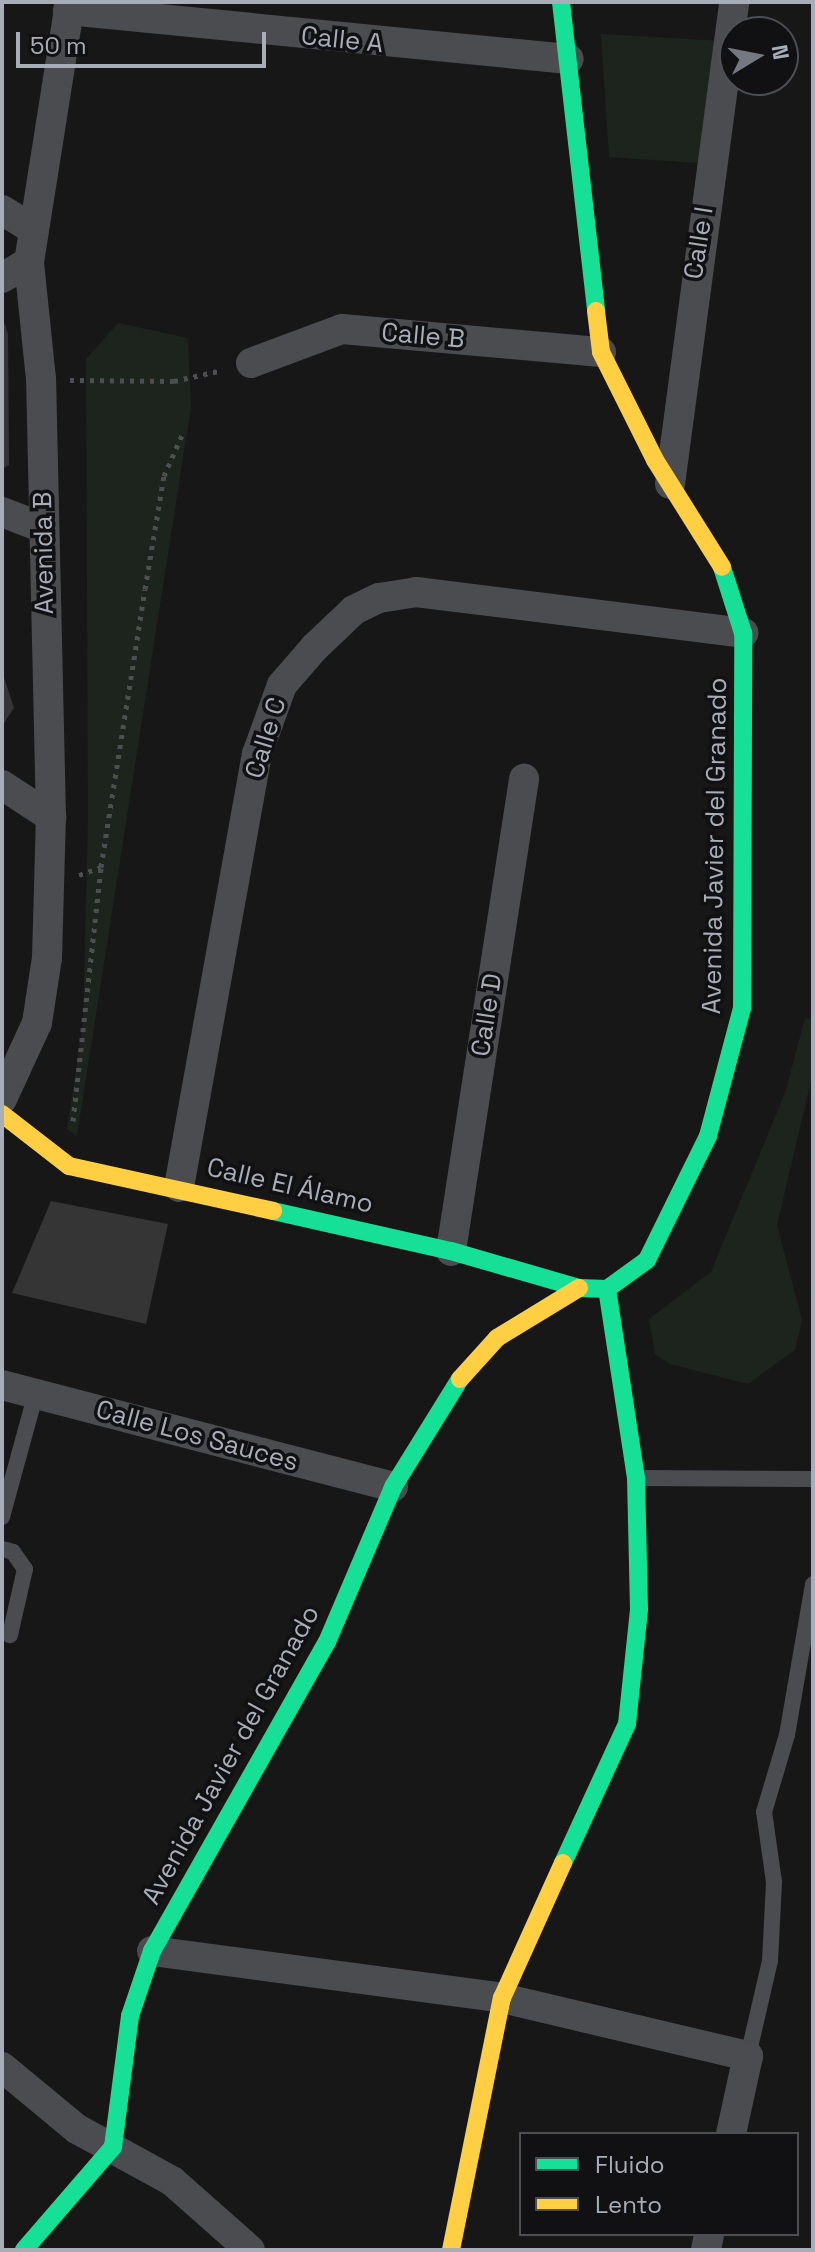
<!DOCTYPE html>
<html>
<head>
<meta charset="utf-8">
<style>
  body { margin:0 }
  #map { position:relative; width:815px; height:2252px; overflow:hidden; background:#171717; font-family:"Space Grotesk",sans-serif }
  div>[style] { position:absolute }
  .green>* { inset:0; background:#1d241e }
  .building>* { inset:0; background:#353536 }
  .path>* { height:5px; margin-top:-2.5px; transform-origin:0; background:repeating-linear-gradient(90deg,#4d4e52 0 4px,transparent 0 10px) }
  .lane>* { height:16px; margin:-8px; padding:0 8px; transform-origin:8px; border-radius:8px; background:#4b4c50 }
  .street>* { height:30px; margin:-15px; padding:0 15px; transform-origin:15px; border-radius:15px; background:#4b4c50 }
  .fast>* { height:18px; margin:-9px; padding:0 9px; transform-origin:9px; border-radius:9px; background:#16e098 }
  .slow>* { height:18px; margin:-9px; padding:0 9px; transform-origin:9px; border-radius:9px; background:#ffcf43 }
  span { translate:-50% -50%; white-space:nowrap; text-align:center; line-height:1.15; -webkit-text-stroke:7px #111113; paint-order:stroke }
  .street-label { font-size:26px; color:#a8adb8 }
  .frame { position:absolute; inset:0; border:4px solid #a8adb8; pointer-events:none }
  .legend { position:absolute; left:519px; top:2132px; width:280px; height:104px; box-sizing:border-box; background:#111113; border:2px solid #4d4f55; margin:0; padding:10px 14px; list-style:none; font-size:24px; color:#a8adb8 }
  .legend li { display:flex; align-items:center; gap:16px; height:40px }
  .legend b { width:40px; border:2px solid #4d4f55 }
  .north { position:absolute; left:719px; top:16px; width:80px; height:80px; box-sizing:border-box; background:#111113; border:2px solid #4d4f55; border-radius:50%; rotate:80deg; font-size:22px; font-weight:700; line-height:32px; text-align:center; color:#a8adb8 }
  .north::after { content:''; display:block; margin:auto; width:28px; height:36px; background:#757880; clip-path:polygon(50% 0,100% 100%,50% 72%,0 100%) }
  .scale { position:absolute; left:16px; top:32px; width:250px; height:36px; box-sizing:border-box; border:4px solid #a8adb8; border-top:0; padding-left:10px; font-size:24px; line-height:28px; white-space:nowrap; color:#a8adb8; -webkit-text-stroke:6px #111113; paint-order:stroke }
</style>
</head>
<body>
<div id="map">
  <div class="green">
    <i style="clip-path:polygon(601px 34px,722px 41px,712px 164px,609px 157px)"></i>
    <i style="clip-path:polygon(118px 323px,188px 338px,191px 407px,77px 1136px,67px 1129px,83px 1023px,88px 820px,86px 359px)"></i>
    <i style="clip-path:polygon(805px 1018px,813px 1019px,813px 1072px,777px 1225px,802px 1320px,795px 1350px,748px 1384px,670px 1364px,655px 1354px,649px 1319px,711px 1272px,785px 1093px)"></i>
  </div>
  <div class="building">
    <i style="clip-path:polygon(2px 316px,8px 334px,9px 465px,2px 469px)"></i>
    <i style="clip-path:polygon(2px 671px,14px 708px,2px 726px)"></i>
    <i style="clip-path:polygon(51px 1201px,168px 1224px,146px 1324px,12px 1293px)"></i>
  </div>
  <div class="path">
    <i style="left:70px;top:380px;width:104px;rotate:0.6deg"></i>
    <i style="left:174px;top:381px;width:50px;rotate:-12.7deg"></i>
    <i style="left:79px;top:875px;width:23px;rotate:-20deg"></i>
    <i style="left:73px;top:1121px;width:256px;rotate:-83.7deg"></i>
    <i style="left:101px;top:867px;width:281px;rotate:-81deg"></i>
    <i style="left:145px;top:589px;width:115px;rotate:-80.5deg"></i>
    <i style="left:164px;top:476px;width:45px;rotate:-66.3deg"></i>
  </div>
  <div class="lane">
    <i style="left:638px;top:1478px;width:175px;rotate:0.3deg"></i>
    <i style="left:2px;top:1517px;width:129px;rotate:-74.7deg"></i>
    <i style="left:2px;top:1549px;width:11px;rotate:15deg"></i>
    <i style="left:13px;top:1552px;width:21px;rotate:55deg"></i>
    <i style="left:25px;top:1569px;width:68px;rotate:102.8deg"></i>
    <i style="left:748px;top:2056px;width:98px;rotate:-77deg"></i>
    <i style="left:770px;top:1961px;width:79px;rotate:-87.1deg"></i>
    <i style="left:774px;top:1882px;width:71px;rotate:-98.1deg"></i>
    <i style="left:764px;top:1812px;width:80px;rotate:-73.4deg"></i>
    <i style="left:787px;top:1735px;width:153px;rotate:-80.2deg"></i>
  </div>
  <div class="street">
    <i style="left:68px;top:10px;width:503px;rotate:5.59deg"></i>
    <i style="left:2px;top:210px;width:34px;rotate:32deg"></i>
    <i style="left:2px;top:278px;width:31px;rotate:-31deg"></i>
    <i style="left:251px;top:363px;width:97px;rotate:-20.5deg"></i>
    <i style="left:342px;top:329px;width:260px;rotate:5.1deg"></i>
    <i style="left:670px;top:484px;width:486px;rotate:-82.4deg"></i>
    <i style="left:2px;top:512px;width:44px;rotate:21.3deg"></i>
    <i style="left:2px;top:785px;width:59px;rotate:33.1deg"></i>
    <i style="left:2px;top:1099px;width:84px;rotate:-65.3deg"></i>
    <i style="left:37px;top:1023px;width:66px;rotate:-81.3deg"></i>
    <i style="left:47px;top:958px;width:141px;rotate:-88.4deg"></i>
    <i style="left:51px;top:817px;width:438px;rotate:-91.3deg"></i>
    <i style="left:41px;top:379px;width:118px;rotate:-95.9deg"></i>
    <i style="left:29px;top:262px;width:263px;rotate:-81deg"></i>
    <i style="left:179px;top:1187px;width:440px;rotate:-79.8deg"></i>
    <i style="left:257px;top:754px;width:73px;rotate:-70.1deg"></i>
    <i style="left:282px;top:685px;width:49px;rotate:-49.1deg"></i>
    <i style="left:314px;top:648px;width:55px;rotate:-43.5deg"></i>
    <i style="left:354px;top:610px;width:28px;rotate:-26deg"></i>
    <i style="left:379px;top:598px;width:37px;rotate:-9deg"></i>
    <i style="left:416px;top:592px;width:330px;rotate:7.1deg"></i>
    <i style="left:451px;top:1251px;width:478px;rotate:-81.2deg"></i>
    <i style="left:2px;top:1385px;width:404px;rotate:14.6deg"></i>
    <i style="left:152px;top:1951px;width:353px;rotate:7.6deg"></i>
    <i style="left:502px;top:1998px;width:253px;rotate:13.3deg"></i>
    <i style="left:748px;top:2056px;width:80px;rotate:102.3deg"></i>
    <i style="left:2px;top:2067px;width:97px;rotate:39.6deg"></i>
    <i style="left:77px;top:2129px;width:108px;rotate:28.7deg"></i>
    <i style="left:172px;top:2181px;width:104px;rotate:41.5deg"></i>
    <i style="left:706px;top:2250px;width:16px;rotate:-79deg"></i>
  </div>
  <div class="fast">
    <i style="left:561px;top:2px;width:311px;rotate:83.5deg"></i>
    <i style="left:273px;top:1211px;width:182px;rotate:12.7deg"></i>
    <i style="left:451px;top:1251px;width:133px;rotate:16.1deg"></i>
    <i style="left:579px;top:1288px;width:28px;rotate:2deg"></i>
    <i style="left:607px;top:1289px;width:49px;rotate:-35.9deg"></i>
    <i style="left:647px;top:1260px;width:138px;rotate:-63.8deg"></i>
    <i style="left:708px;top:1136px;width:132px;rotate:-75.1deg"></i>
    <i style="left:742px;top:1008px;width:375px;rotate:-89.8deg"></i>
    <i style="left:743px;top:633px;width:69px;rotate:-107.7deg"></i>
    <i style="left:563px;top:1863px;width:153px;rotate:-65.3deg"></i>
    <i style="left:627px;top:1724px;width:116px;rotate:-84deg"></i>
    <i style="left:639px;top:1609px;width:131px;rotate:-91.3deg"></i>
    <i style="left:636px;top:1478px;width:191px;rotate:-98.7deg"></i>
    <i style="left:24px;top:2250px;width:136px;rotate:-49.2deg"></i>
    <i style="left:113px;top:2147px;width:132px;rotate:-82.6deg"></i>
    <i style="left:130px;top:2016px;width:69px;rotate:-71.3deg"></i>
    <i style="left:152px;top:1951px;width:355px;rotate:-60.5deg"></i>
    <i style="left:327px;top:1642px;width:168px;rotate:-66.9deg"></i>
    <i style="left:393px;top:1487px;width:127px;rotate:-58.2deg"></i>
  </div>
  <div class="slow">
    <i style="left:596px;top:311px;width:41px;rotate:83deg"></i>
    <i style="left:601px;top:352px;width:121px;rotate:63.4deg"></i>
    <i style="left:655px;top:460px;width:126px;rotate:57.9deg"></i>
    <i style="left:2px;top:1114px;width:85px;rotate:37.8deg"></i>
    <i style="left:69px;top:1166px;width:209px;rotate:12.4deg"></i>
    <i style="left:460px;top:1379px;width:55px;rotate:-47.9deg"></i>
    <i style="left:497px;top:1338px;width:96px;rotate:-31.4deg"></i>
    <i style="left:451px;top:2250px;width:257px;rotate:-78.6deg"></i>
    <i style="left:502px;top:1998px;width:148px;rotate:-65.7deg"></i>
  </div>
  <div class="street-label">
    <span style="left:342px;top:40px;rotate:6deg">Calle A</span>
    <span style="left:699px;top:243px;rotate:-81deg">Calle I</span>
    <span style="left:423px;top:336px;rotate:5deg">Calle B</span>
    <span style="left:44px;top:553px;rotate:-91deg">Avenida B</span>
    <span style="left:266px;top:738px;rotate:-73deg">Calle C</span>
    <span style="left:715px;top:846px;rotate:-89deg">Avenida Javier del Granado</span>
    <span style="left:487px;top:1015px;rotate:-81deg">Calle D</span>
    <span style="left:290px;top:1186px;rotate:13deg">Calle El Álamo</span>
    <span style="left:197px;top:1436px;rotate:15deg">Calle Los Sauces</span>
    <span style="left:231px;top:1755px;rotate:-61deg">Avenida Javier del Granado</span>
  </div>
  <div class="frame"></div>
  <ul class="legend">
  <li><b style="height:10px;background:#16e098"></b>Fluido</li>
  <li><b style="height:10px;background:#ffcf43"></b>Lento</li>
  </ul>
  <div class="north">N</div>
  <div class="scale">50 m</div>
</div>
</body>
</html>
